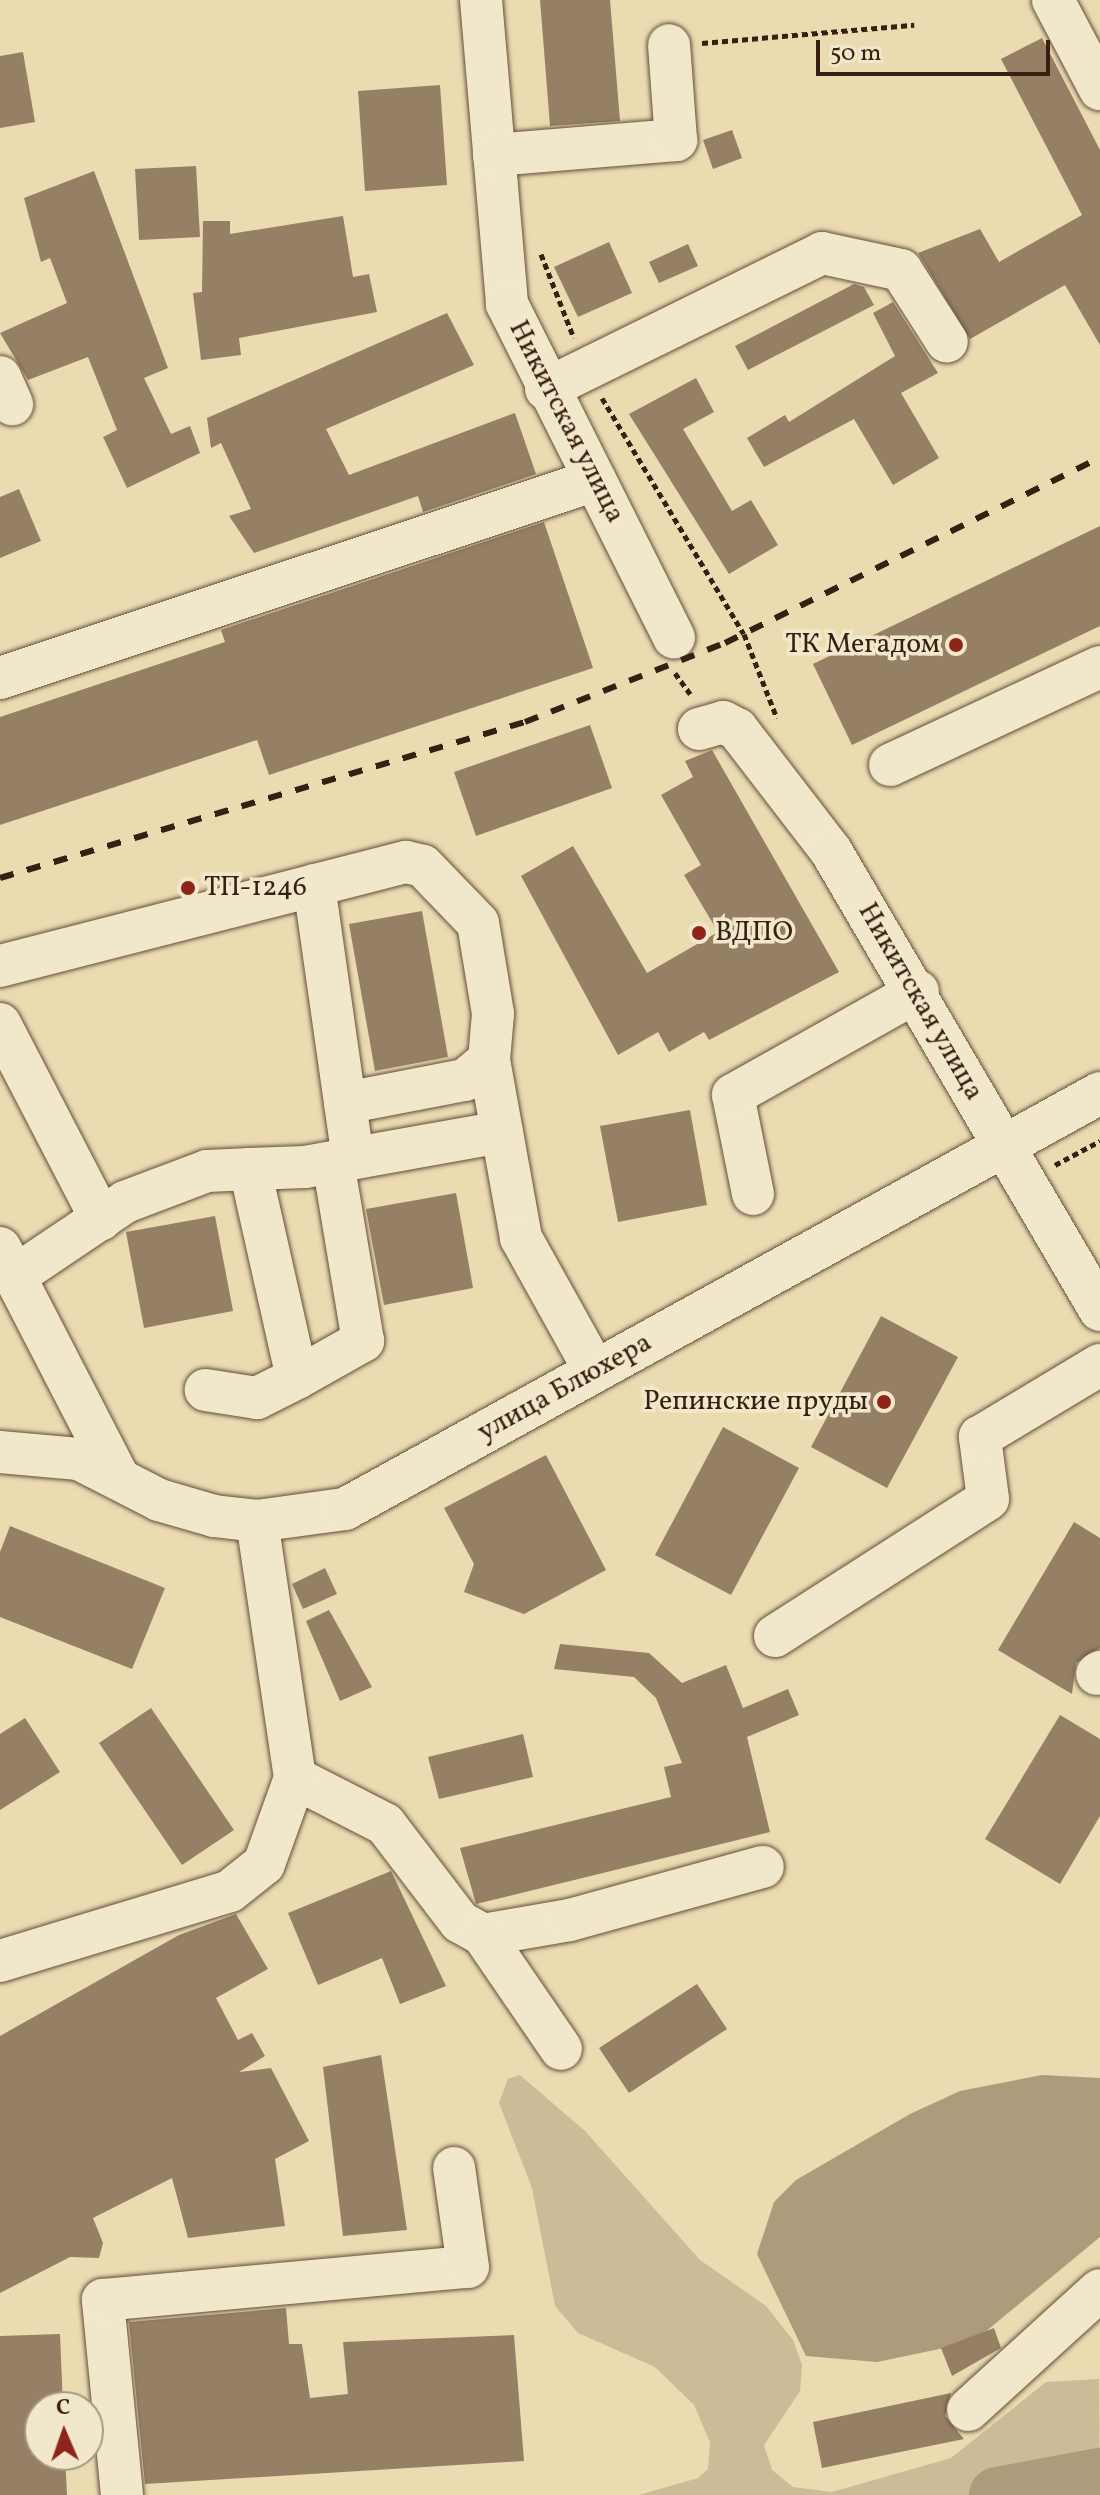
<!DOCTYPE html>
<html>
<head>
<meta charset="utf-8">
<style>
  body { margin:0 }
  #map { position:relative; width:1100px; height:2495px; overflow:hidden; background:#eadbb1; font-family:Vollkorn,serif }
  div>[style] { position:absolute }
  .green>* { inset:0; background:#ccbb96 }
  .water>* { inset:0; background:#ae9b7b }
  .river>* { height:56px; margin:-28px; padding:0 28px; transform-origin:28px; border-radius:28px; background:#ae9b7b }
  .building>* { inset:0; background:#958065 }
  .path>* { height:5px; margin-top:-2.5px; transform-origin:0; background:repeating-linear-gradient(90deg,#391e12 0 6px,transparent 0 10px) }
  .roads { filter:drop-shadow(0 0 2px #654d3a) drop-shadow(0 0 2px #654d3a) }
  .minor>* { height:42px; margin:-21px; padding:0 21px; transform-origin:21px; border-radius:21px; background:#f1e8cc }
  .rail>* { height:6px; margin-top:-3px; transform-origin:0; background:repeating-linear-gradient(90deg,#391e12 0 14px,transparent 0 28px) }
  .dots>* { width:22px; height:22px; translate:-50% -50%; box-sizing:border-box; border:4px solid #f1e8cc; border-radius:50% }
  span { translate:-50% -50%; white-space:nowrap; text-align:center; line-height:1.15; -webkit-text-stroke:7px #f1e8cc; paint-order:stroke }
  .street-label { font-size:28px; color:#391e12 }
  .poi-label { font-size:28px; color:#391e12 }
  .right { translate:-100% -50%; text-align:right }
  .left { translate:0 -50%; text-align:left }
  .north { position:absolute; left:24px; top:2391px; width:80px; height:80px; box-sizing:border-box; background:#f1e8cc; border:2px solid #a79782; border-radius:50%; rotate:358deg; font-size:22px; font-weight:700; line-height:32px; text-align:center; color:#391e12 }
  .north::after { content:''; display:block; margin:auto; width:28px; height:36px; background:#8f2418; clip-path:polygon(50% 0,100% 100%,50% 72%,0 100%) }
  .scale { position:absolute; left:816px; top:40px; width:234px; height:36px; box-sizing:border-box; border:4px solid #391e12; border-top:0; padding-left:10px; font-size:24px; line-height:28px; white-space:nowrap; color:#391e12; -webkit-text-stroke:6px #f1e8cc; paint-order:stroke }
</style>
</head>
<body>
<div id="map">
  <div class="green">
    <i style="clip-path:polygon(520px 2075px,585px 2131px,700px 2260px,766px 2306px,793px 2340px,802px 2365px,800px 2391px,764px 2445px,772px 2470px,793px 2487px,832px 2492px,951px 2458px,1046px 2382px,1099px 2379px,1100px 2495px,639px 2495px,698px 2478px,708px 2469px,710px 2442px,694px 2405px,655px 2367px,578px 2333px,555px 2306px,532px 2188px,499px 2103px,508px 2079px)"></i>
  </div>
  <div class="water">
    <i style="clip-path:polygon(1042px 2075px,1100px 2078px,1100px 2237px,973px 2342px,877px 2362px,806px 2356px,757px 2254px,774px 2202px,796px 2180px,910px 2114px,960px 2091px)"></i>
  </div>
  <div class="river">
    <i style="left:997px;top:2495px;width:105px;rotate:-10.5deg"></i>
  </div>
  <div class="building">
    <i style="clip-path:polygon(540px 0,610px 0,620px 121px,550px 126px)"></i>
    <i style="clip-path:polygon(1042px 38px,1100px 150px,1100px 345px,1065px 285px,970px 339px,918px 253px,980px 229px,999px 262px,1082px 215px,1001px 59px)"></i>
    <i style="clip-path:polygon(23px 52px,35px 122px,0 128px,0 56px)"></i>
    <i style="clip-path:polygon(440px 85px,447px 185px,365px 191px,358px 91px)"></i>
    <i style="clip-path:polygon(732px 130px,742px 158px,713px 169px,703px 140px)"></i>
    <i style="clip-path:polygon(196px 166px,200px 237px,139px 240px,135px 169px)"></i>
    <i style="clip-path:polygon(94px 171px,168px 368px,144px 378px,171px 434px,190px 426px,200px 453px,127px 488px,103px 437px,117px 430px,88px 357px,28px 380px,0 333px,67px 303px,50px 258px,41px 262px,24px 198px)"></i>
    <i style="clip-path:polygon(343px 216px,353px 277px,369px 274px,377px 312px,239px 338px,241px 355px,201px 360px,193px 293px,202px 292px,203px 221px,230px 221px,230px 234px)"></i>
    <i style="clip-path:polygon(609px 242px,632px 293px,578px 317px,554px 267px)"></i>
    <i style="clip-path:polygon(688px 244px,698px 266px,659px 283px,649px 262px)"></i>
    <i style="clip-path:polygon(854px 284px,864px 287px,874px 305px,748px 370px,735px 346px)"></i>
    <i style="clip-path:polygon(893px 302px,938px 373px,901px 393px,939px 458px,893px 485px,854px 419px,764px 467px,747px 438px,785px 415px,789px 422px,895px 356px,873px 313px)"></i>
    <i style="clip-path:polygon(447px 313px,474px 365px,326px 429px,349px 475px,515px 413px,536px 474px,423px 512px,418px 496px,254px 553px,229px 516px,251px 509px,221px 443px,211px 448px,207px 418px)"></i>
    <i style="clip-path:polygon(696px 378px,714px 412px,683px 429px,732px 511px,751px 500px,778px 545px,729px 574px,629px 414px)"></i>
    <i style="clip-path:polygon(19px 489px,41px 541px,0 558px,0 497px)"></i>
    <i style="clip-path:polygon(544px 522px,593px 668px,269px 775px,257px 740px,0 825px,0 717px,225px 642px,221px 630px)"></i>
    <i style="clip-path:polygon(1100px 526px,1100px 626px,852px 745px,813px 664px)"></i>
    <i style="clip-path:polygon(590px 725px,612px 788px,476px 836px,454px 772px)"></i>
    <i style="clip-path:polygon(712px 750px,839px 972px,709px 1040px,704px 1032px,669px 1052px,658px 1032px,618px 1055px,521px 876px,573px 846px,647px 973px,718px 932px,684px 875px,701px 865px,661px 795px,693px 777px,685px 761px)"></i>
    <i style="clip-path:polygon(422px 911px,448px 1057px,375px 1071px,349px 924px)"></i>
    <i style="clip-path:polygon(690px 1110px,707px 1205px,618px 1222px,600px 1126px)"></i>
    <i style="clip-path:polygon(456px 1193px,473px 1288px,384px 1305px,366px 1209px)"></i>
    <i style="clip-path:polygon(215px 1216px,233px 1311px,144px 1328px,126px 1232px)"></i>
    <i style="clip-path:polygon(881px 1316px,958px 1357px,887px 1488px,811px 1447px)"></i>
    <i style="clip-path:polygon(723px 1427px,799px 1468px,731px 1595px,655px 1555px)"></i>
    <i style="clip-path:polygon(546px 1455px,606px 1570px,524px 1614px,464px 1592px,474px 1564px,444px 1508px)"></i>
    <i style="clip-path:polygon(1074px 1522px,1100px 1538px,1100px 1648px,1076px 1663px,1072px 1694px,998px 1650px)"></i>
    <i style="clip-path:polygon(10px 1526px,165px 1588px,132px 1669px,0 1617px,0 1552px)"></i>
    <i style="clip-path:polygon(325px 1568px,337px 1594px,303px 1609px,292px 1584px)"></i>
    <i style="clip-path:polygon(329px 1610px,372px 1687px,340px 1701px,306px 1621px)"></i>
    <i style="clip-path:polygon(560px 1644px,649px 1653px,682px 1683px,726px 1665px,743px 1708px,788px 1689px,799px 1715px,747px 1737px,770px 1832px,476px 1904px,460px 1848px,671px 1797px,664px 1767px,682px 1763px,656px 1698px,634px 1677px,554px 1669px)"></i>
    <i style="clip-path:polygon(151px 1708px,234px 1830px,182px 1865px,99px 1743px)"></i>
    <i style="clip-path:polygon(1060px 1715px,1100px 1739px,1100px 1816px,1060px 1884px,985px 1839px)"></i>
    <i style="clip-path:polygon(25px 1718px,60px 1772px,0 1810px,0 1734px)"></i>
    <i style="clip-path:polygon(523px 1734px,533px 1777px,439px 1799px,428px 1757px)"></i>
    <i style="clip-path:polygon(391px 1871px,446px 1986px,400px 2004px,382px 1958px,318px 1985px,288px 1913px)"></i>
    <i style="clip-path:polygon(236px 1914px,268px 1969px,216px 1998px,238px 2040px,252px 2033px,265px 2056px,239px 2072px,271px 2068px,309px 2141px,275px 2159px,285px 2226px,188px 2238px,172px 2178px,93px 2218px,103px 2243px,99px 2258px,70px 2257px,0 2293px,0 2036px,179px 1935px)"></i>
    <i style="clip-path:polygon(697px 1984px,727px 2029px,629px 2093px,599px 2048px)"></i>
    <i style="clip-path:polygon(381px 2055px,407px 2230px,343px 2236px,323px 2067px)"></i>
    <i style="clip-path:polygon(286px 2308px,289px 2344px,302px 2344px,310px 2398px,348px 2394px,343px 2342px,514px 2335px,524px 2461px,145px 2484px,129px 2322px)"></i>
    <i style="clip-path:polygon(994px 2328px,1001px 2348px,952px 2376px,941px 2348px)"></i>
    <i style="clip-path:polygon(60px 2334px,63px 2407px,40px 2407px,40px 2455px,65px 2455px,67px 2495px,0 2495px,0 2336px)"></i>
    <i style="clip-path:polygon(951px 2393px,945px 2416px,964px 2439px,822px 2468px,813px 2422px)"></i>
  </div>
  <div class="path">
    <i style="left:702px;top:43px;width:213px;rotate:-4.9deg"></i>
    <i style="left:541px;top:254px;width:90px;rotate:68.6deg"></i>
    <i style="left:602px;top:398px;width:275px;rotate:59deg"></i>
    <i style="left:744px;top:634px;width:90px;rotate:68.6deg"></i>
    <i style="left:675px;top:673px;width:26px;rotate:54deg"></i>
    <i style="left:1055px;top:1165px;width:51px;rotate:-28.1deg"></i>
  </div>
  <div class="roads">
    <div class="minor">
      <i style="left:481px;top:0;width:305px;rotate:85.1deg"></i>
      <i style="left:507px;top:304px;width:373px;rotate:63.4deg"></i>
      <i style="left:1053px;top:0;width:101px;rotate:62.2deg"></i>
      <i style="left:494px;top:155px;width:183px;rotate:-4.7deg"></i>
      <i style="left:676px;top:140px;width:95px;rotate:-94.2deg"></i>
      <i style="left:0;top:377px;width:30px;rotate:66deg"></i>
      <i style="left:546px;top:389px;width:308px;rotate:-26.2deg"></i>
      <i style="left:822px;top:253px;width:81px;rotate:12.1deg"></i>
      <i style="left:901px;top:270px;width:85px;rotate:57.4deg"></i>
      <i style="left:0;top:678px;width:627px;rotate:-18.41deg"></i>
      <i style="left:699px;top:729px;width:25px;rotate:-16deg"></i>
      <i style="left:723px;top:722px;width:16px;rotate:27deg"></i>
      <i style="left:737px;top:729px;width:154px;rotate:52.4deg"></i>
      <i style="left:831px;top:851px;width:532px;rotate:59.63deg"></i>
      <i style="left:890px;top:765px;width:232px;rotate:-25deg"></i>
      <i style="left:314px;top:885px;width:276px;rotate:81.9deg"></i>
      <i style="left:0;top:966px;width:419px;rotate:-14.4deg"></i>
      <i style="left:406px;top:862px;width:17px;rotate:13deg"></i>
      <i style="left:423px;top:866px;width:79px;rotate:46deg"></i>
      <i style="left:478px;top:923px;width:92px;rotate:80.6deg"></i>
      <i style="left:493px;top:1014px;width:46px;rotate:95deg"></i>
      <i style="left:489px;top:1060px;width:181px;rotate:79.8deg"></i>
      <i style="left:521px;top:1238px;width:152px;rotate:60.9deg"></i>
      <i style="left:0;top:1024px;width:220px;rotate:62.6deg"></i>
      <i style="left:345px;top:1103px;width:122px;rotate:-10.9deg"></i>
      <i style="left:465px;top:1080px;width:31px;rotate:-40deg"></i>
      <i style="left:250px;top:1169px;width:55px;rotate:-2.1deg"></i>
      <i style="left:305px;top:1167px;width:200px;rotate:-10.1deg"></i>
      <i style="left:753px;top:1194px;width:101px;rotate:-101.4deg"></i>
      <i style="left:733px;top:1095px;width:212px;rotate:-29.3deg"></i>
      <i style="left:0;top:1248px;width:260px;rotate:62.7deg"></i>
      <i style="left:15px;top:1276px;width:133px;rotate:-33.9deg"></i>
      <i style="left:125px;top:1202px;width:88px;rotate:-20.7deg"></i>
      <i style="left:207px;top:1171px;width:43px;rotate:-2.7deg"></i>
      <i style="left:250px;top:1169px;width:214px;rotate:77.3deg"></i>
      <i style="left:297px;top:1378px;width:45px;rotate:153.4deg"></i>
      <i style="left:257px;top:1398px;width:52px;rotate:-171.1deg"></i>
      <i style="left:297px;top:1378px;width:76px;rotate:-29.3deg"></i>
      <i style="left:363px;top:1341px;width:181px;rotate:-99.5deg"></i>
      <i style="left:0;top:1452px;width:79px;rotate:5.1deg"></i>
      <i style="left:79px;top:1459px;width:90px;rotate:27.1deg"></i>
      <i style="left:159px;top:1500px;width:57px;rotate:16.2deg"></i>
      <i style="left:214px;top:1516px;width:43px;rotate:6.6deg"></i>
      <i style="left:257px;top:1521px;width:89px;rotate:-7.8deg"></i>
      <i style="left:345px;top:1509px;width:862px;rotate:-28.85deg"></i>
      <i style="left:775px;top:1636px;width:253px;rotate:-32.7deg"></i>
      <i style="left:988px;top:1499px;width:63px;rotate:-97.4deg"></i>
      <i style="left:980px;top:1437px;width:140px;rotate:-31deg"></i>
      <i style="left:1097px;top:1674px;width:4px;rotate:-34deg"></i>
      <i style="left:295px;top:1778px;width:101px;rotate:27.1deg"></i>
      <i style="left:385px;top:1824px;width:123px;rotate:52.6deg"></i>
      <i style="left:460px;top:1922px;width:26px;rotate:29deg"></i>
      <i style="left:483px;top:1935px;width:88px;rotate:-9.8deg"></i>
      <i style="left:570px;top:1920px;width:200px;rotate:-15.4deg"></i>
      <i style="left:483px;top:1935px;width:138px;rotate:55.6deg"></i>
      <i style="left:0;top:1961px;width:240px;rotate:-16.9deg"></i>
      <i style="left:230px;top:1891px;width:43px;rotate:-38.5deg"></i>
      <i style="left:264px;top:1864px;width:91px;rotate:-70.2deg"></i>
      <i style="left:295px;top:1778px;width:260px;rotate:-98.4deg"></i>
      <i style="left:968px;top:2410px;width:178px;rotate:-42.3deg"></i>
      <i style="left:122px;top:2495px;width:196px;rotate:-95.6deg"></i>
      <i style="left:103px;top:2300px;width:366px;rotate:-5.2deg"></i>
      <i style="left:468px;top:2267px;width:100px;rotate:-98deg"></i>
    </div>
  </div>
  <div class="rail">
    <i style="left:0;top:878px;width:548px;rotate:-16.55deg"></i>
    <i style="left:525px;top:722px;width:215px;rotate:-21.6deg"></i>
    <i style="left:725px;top:643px;width:418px;rotate:-26.3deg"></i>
  </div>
  <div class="dots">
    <i style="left:956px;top:645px;background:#8f2418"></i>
    <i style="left:188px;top:888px;background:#8f2418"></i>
    <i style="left:699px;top:933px;background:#8f2418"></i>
    <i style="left:884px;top:1402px;background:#8f2418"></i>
  </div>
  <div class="street-label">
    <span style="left:566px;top:422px;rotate:63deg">Никитская улица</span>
    <span style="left:920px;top:1002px;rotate:60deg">Никитская улица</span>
    <span style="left:565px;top:1388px;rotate:-29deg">улица Блюхера</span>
  </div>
  <div class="poi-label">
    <span class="right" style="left:940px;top:645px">ТК Мегадом</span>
    <span class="left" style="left:204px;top:888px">ТП-1246</span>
    <span class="left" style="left:715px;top:933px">ВДПО</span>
    <span class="right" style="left:868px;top:1402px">Репинские пруды</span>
  </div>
  <div class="north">С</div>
  <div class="scale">50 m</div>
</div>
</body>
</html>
